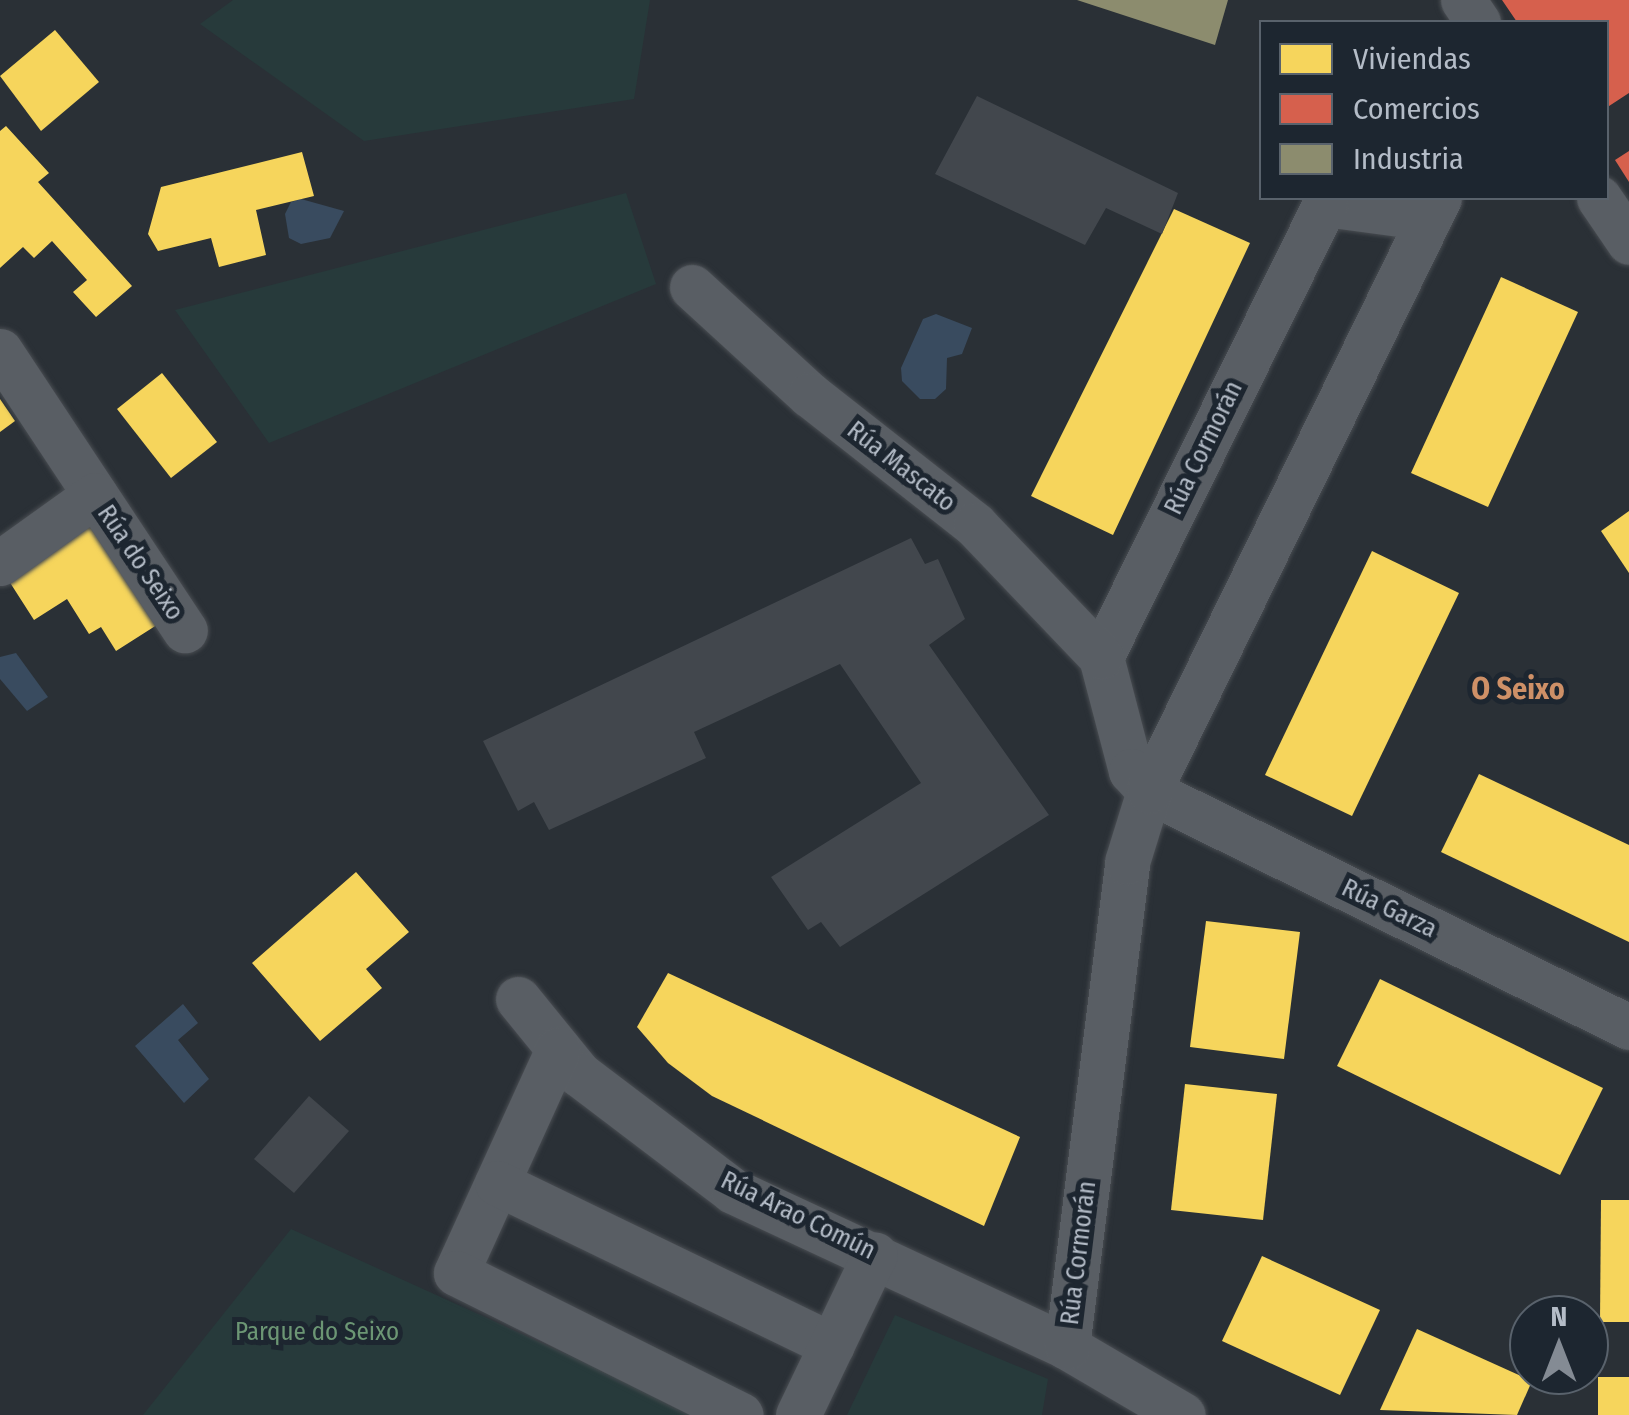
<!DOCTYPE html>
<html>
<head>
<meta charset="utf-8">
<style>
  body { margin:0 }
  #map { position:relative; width:1629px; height:1415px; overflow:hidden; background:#2a3036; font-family:"Fira Sans Condensed",sans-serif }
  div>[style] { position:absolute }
  .green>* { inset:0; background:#273a3b }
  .water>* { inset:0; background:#394b5f }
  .homes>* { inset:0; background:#f6d55c }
  .shops>* { inset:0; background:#d6604d }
  .industry>* { inset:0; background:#8c8c6e }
  .building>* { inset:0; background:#42474d }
  .roads { filter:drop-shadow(0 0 2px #484c51) drop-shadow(0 0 2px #484c51) }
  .minor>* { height:45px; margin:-22.5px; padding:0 22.5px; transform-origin:22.5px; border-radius:22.5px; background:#595e64 }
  span { translate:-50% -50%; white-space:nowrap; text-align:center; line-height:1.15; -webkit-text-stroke:10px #1d2630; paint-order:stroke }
  .street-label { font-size:25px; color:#b4bcc7 }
  .park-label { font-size:25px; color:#6c9674 }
  .quarter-label { font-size:30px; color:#ce9067; font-weight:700 }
  .legend { position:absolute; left:1259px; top:20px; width:350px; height:180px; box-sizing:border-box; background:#1d2630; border:2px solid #59626c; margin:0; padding:12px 18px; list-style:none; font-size:30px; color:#b4bcc7 }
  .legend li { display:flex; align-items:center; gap:20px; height:50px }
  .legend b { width:50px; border:2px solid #59626c }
  .north { position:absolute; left:1509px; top:1295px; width:100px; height:100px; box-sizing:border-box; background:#1d2630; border:2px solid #59626c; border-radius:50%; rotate:0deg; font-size:28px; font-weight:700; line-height:40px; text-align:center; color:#b4bcc7 }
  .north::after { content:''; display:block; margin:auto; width:35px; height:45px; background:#848b94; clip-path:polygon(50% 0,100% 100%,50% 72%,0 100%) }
</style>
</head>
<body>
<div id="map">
  <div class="green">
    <i style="clip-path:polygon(233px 0,650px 0,634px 99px,364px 141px,200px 24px)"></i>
    <i style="clip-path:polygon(626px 193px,656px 284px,269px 443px,175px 310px)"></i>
    <i style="clip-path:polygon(291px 1229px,632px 1384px,695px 1415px,143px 1415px)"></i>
    <i style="clip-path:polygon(895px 1315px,1048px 1379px,1042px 1415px,847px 1415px)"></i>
  </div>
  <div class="water">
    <i style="clip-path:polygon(301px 199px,344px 211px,330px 238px,301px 244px,289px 238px,285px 214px,291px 202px)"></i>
    <i style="clip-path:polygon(936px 314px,972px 328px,962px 354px,947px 358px,946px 389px,935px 399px,920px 399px,902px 381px,901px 368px,923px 319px)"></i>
    <i style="clip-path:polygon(16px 653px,48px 697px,27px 711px,0 679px,0 657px)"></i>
    <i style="clip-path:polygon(183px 1004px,198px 1023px,178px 1040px,209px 1079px,184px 1103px,135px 1046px)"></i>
  </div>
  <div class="homes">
    <i style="clip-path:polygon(55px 30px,99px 82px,41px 131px,0 76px)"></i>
    <i style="clip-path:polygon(6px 126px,49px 173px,38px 182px,132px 286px,96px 317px,73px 292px,87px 280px,52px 241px,34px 258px,23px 247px,0 268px,0 131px)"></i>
    <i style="clip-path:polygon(302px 152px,314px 196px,256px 210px,266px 255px,219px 267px,211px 238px,158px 251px,148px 234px,161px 187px)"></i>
    <i style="clip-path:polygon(1174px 209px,1250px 243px,1113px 535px,1031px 496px)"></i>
    <i style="clip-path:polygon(1501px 277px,1578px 312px,1488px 507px,1411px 473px)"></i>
    <i style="clip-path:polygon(162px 373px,217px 442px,171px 478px,117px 409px)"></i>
    <i style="clip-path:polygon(0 399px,15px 421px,0 432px)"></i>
    <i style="clip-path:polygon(87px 511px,160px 623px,116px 651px,101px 627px,89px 634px,67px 599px,34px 620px,0 567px)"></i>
    <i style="clip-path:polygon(1629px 511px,1629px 573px,1601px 531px)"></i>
    <i style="clip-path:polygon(1372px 551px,1459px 593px,1352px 816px,1265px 775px)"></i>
    <i style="clip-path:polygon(1479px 774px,1629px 845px,1629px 942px,1441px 852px)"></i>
    <i style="clip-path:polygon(356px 872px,409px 932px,366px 969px,382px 988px,320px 1041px,252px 963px)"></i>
    <i style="clip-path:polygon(1206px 921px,1300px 932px,1284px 1059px,1190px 1047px)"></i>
    <i style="clip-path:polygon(668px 973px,1020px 1137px,984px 1226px,712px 1096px,668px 1063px,637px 1027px)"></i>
    <i style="clip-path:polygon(1380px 979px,1603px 1088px,1560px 1175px,1337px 1066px)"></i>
    <i style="clip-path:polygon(1185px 1084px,1277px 1094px,1263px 1220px,1171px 1210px)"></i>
    <i style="clip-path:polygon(1601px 1200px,1629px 1200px,1629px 1322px,1600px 1322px)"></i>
    <i style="clip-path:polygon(1262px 1256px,1380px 1310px,1340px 1395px,1222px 1341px)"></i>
    <i style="clip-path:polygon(1417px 1329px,1532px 1381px,1517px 1415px,1380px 1410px)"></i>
    <i style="clip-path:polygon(1598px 1377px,1629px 1377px,1629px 1415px,1598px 1415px)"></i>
  </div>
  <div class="shops">
    <i style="clip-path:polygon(1502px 0,1629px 0,1629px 93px,1606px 108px,1606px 22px,1517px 22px)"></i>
    <i style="clip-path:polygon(1629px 151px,1629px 182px,1615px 160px)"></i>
  </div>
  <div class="industry">
    <i style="clip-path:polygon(1077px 0,1228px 0,1215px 45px)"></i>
  </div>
  <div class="building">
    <i style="clip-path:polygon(977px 96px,1178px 193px,1162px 234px,1106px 208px,1085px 245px,935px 174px)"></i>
    <i style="clip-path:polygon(911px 538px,925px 564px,938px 559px,965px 619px,929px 645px,1049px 815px,840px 947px,821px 922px,808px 930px,771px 877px,921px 783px,840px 664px,694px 732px,706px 758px,549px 830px,534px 802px,518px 811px,483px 741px)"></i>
    <i style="clip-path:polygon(309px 1096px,349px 1131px,294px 1193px,254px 1159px)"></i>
  </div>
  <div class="roads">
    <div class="minor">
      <i style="left:1463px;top:0;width:27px;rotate:56deg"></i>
      <i style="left:1599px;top:198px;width:53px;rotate:55.7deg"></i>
      <i style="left:1429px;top:218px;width:105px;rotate:-172.3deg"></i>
      <i style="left:1325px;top:204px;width:505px;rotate:116.31deg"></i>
      <i style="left:1101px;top:657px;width:118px;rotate:75.3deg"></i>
      <i style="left:1131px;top:771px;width:27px;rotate:48deg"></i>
      <i style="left:1149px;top:791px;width:535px;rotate:26.18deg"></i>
      <i style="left:692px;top:287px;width:160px;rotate:42.5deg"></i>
      <i style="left:810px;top:395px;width:210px;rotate:38.2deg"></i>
      <i style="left:975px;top:525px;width:182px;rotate:46.3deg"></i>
      <i style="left:0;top:351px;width:335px;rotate:56.5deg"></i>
      <i style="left:0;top:563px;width:117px;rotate:-35.6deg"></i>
      <i style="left:518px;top:999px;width:97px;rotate:50.9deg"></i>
      <i style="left:579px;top:1074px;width:193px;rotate:37.2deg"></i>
      <i style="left:733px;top:1191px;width:369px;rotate:25deg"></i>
      <i style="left:1067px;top:1347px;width:134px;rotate:30.4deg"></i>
      <i style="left:558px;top:1049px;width:246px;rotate:114.5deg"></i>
      <i style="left:456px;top:1273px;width:318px;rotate:26.5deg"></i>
      <i style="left:497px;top:1183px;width:372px;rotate:25.8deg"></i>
      <i style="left:1067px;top:1347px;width:489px;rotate:-82.9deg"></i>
      <i style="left:1127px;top:862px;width:74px;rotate:-72.8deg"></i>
      <i style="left:1149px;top:791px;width:660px;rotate:-63.94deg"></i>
      <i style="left:798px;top:1415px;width:178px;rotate:-64.4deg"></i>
    </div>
  </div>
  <div class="street-label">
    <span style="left:1204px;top:448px;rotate:-64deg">Rúa Cormorán</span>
    <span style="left:901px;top:467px;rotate:38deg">Rúa Mascato</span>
    <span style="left:140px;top:563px;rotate:56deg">Rúa do Seixo</span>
    <span style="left:1389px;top:909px;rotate:26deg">Rúa Garza</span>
    <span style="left:798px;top:1216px;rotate:26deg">Rúa Arao Común</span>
    <span style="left:1079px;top:1253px;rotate:-83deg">Rúa Cormorán</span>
  </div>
  <div class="park-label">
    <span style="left:317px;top:1332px">Parque do Seixo</span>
  </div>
  <div class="quarter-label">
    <span style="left:1518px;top:689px">O Seixo</span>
  </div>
  <ul class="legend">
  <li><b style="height:28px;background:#f6d55c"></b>Viviendas</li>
  <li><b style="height:28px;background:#d6604d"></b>Comercios</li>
  <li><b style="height:28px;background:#8c8c6e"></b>Industria</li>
  </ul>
  <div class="north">N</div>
</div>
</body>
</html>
